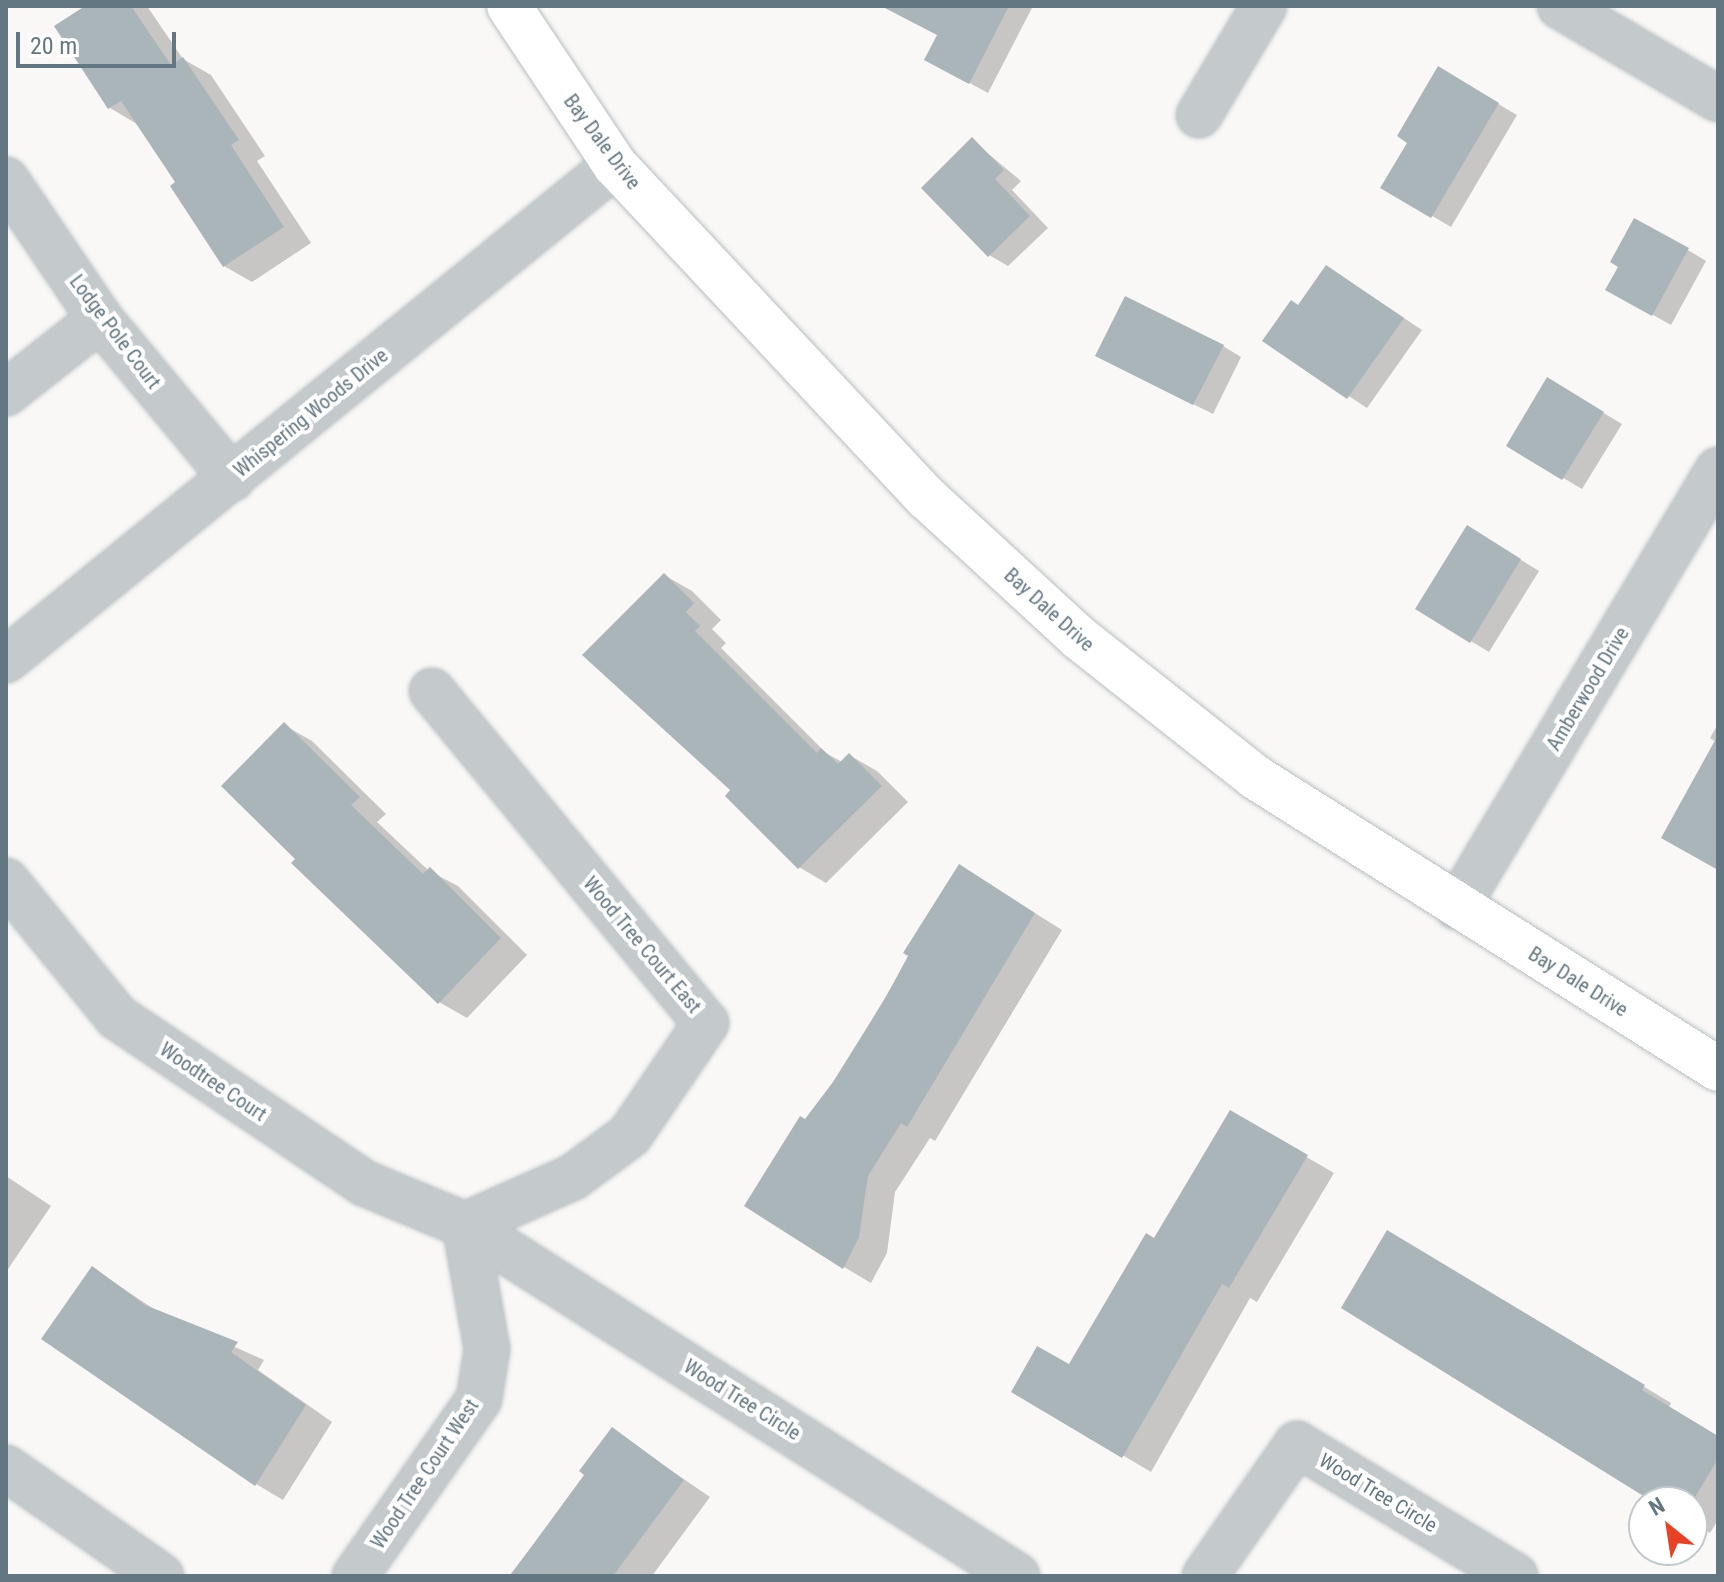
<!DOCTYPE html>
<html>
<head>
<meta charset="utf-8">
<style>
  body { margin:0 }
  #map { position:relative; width:1724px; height:1582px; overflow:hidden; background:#f9f8f6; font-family:"Roboto Condensed",sans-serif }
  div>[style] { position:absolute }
  .shadow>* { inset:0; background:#0003 }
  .building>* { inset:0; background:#aab5b9 }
  .roads { filter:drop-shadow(0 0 2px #b8bec2) drop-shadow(0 0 2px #b8bec2) }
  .street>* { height:44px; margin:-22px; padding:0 22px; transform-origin:22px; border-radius:22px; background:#c4c9cc }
  .secondary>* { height:44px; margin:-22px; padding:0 22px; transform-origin:22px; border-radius:22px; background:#fff }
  span { translate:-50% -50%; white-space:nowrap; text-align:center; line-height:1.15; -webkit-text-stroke:8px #fff; paint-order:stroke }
  .street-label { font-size:20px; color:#637782 }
  .frame { position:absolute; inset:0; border:8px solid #637782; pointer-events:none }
  .north { position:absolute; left:1628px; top:1486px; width:80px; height:80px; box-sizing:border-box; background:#fff; border:2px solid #c1c9cd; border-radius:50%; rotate:330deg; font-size:22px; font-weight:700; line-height:32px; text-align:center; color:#637782 }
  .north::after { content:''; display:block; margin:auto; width:28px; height:36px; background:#e94125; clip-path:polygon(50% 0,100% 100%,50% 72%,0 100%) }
  .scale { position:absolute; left:16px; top:32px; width:160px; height:36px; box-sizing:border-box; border:4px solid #637782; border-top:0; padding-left:10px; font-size:24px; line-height:28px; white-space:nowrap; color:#637782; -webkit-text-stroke:6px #fff; paint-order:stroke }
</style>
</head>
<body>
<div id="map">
  <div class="shadow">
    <i style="clip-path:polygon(89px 6px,147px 6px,183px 59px,211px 75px,265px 156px,257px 161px,311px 243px,252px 282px,224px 266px,178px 182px,137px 124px,110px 108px)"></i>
    <i style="clip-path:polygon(941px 6px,1033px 6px,988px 93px,946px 70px)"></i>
    <i style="clip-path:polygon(1439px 69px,1517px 115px,1451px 227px,1383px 187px,1409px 142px)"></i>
    <i style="clip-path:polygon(972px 140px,1021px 181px,1012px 190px,1048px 228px,1008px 266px,989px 255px)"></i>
    <i style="clip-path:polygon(1688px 250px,1706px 261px,1671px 325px,1608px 290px)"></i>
    <i style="clip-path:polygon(1345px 279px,1422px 330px,1367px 408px,1265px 341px,1299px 307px)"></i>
    <i style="clip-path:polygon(1223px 346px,1241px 357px,1213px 414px,1117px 366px)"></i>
    <i style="clip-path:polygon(1548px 380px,1622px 424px,1582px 489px,1508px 445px)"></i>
    <i style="clip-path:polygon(1487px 539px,1539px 571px,1489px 652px,1418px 609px)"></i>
    <i style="clip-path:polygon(664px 575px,692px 591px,721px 620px,712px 629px,726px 643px,721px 648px,826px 753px,842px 762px,849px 755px,877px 771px,908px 802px,826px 883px,799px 867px,732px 790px)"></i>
    <i style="clip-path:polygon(1718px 724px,1718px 868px,1716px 742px,1710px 738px)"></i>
    <i style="clip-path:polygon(284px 725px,312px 741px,386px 814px,377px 822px,429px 871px,458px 886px,527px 955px,467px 1018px,439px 1002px,297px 859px)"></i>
    <i style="clip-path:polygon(987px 883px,1062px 930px,935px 1141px,930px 1138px,895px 1192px,887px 1253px,871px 1283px,844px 1267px,806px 1121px,835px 1083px,910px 955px)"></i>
    <i style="clip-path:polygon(1231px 1113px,1334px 1173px,1257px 1302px,1250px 1298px,1151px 1472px,1014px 1391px,1069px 1367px,1155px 1241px)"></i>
    <i style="clip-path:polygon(6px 1176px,51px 1206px,6px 1272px)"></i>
    <i style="clip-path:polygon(1415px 1248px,1671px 1403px,1669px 1407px,1718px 1437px,1718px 1520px,1710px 1533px,1692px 1523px,1692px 1502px,1658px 1502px)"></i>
    <i style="clip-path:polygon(93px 1268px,158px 1312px,264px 1360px,258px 1370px,332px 1422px,283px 1500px,256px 1484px)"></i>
    <i style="clip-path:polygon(612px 1430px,710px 1497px,652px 1576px,509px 1576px,587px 1475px)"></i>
  </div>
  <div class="building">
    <i style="clip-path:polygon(85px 6px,131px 6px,171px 65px,183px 57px,239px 140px,231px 145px,284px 227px,223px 267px,170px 186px,175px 182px,121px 101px,108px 109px,54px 26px)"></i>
    <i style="clip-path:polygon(881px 6px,1009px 6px,969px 84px,924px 60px,937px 35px)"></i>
    <i style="clip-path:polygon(1438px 66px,1499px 103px,1431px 218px,1380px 188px,1407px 143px,1397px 136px)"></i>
    <i style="clip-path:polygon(972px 137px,1004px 170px,995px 179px,1030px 216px,988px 257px,921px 188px)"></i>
    <i style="clip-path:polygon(1634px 218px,1689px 248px,1652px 316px,1605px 290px,1618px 267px,1610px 262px)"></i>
    <i style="clip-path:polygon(1326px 265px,1404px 318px,1347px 399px,1262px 341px,1291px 300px,1298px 305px)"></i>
    <i style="clip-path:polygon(1125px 296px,1224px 345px,1193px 405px,1095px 356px)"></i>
    <i style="clip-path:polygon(1547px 377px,1604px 412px,1562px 480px,1506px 446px)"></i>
    <i style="clip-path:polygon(1467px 525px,1521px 559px,1470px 643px,1415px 609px)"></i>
    <i style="clip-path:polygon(664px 573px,694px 603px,686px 612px,700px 626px,695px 631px,817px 753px,821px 748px,838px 764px,849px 753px,882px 786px,798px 869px,725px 796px,730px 790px,582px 655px)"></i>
    <i style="clip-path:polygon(284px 722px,360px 797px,351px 805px,423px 874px,430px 867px,501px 938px,438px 1004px,291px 863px,295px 859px,221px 786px)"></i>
    <i style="clip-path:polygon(1718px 735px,1718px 870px,1661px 838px)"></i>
    <i style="clip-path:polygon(959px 864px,1035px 913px,907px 1127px,901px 1123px,868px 1176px,859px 1237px,843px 1269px,744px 1206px,800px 1116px,805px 1119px,833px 1082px,886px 997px,908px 956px,903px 953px)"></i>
    <i style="clip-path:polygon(1230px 1110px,1308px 1155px,1229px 1288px,1222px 1284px,1122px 1458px,1011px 1392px,1037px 1346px,1069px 1364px,1146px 1233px,1154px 1238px)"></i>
    <i style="clip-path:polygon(1387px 1230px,1645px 1385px,1642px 1390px,1718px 1436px,1718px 1459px,1692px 1502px,1653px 1502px,1341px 1308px)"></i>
    <i style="clip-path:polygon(92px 1266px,145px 1305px,238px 1342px,231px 1352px,306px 1405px,255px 1486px,41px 1339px)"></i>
    <i style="clip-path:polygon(612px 1427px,684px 1480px,613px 1576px,510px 1576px,584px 1475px,579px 1471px)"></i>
  </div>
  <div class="roads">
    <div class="street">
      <i style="left:1560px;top:6px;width:183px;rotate:30.5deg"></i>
      <i style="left:1199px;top:115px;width:127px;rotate:-59.2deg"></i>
      <i style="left:6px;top:180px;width:168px;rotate:55.9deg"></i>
      <i style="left:100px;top:319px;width:207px;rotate:50.3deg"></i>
      <i style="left:6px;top:393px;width:120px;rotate:-38.2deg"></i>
      <i style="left:6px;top:660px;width:785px;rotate:-39.1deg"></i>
      <i style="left:432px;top:691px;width:430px;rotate:50.5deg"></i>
      <i style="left:706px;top:1023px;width:135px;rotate:124.2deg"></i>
      <i style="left:630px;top:1135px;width:71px;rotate:143.6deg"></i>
      <i style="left:573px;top:1177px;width:118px;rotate:156deg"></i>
      <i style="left:6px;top:881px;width:176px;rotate:50.8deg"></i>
      <i style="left:117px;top:1017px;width:298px;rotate:33.9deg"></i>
      <i style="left:364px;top:1183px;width:109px;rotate:22.6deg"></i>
      <i style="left:465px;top:1225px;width:654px;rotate:32.45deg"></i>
      <i style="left:1457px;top:907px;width:509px;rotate:-59.15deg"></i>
      <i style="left:6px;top:1468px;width:189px;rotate:34.9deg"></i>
      <i style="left:355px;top:1576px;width:216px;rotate:-55deg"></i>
      <i style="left:479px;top:1399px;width:51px;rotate:-80.9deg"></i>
      <i style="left:487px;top:1349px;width:126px;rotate:-100.1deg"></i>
      <i style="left:1205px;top:1576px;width:161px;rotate:-55.1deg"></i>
      <i style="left:1297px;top:1444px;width:255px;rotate:31.2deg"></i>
    </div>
    <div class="secondary">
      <i style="left:509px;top:6px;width:191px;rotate:56.3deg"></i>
      <i style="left:615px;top:165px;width:456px;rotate:46.9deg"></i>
      <i style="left:927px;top:498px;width:205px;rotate:42.6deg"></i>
      <i style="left:1078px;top:637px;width:226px;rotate:38.3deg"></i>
      <i style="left:1255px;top:777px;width:547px;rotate:32.24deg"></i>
    </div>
  </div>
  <div class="street-label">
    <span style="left:602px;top:142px;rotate:53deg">Bay Dale Drive</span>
    <span style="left:115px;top:332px;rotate:53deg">Lodge Pole Court</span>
    <span style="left:311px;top:413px;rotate:-39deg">Whispering Woods Drive</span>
    <span style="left:1049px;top:610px;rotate:42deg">Bay Dale Drive</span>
    <span style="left:1588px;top:689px;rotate:-59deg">Amberwood Drive</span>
    <span style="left:642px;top:945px;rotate:50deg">Wood Tree Court East</span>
    <span style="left:1578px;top:982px;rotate:32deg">Bay Dale Drive</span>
    <span style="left:213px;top:1082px;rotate:34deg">Woodtree Court</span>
    <span style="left:742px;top:1400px;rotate:32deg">Wood Tree Circle</span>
    <span style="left:425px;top:1474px;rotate:-56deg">Wood Tree Court West</span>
    <span style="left:1378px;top:1493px;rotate:31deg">Wood Tree Circle</span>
  </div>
  <div class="frame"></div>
  <div class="north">N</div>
  <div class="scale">20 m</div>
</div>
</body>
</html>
